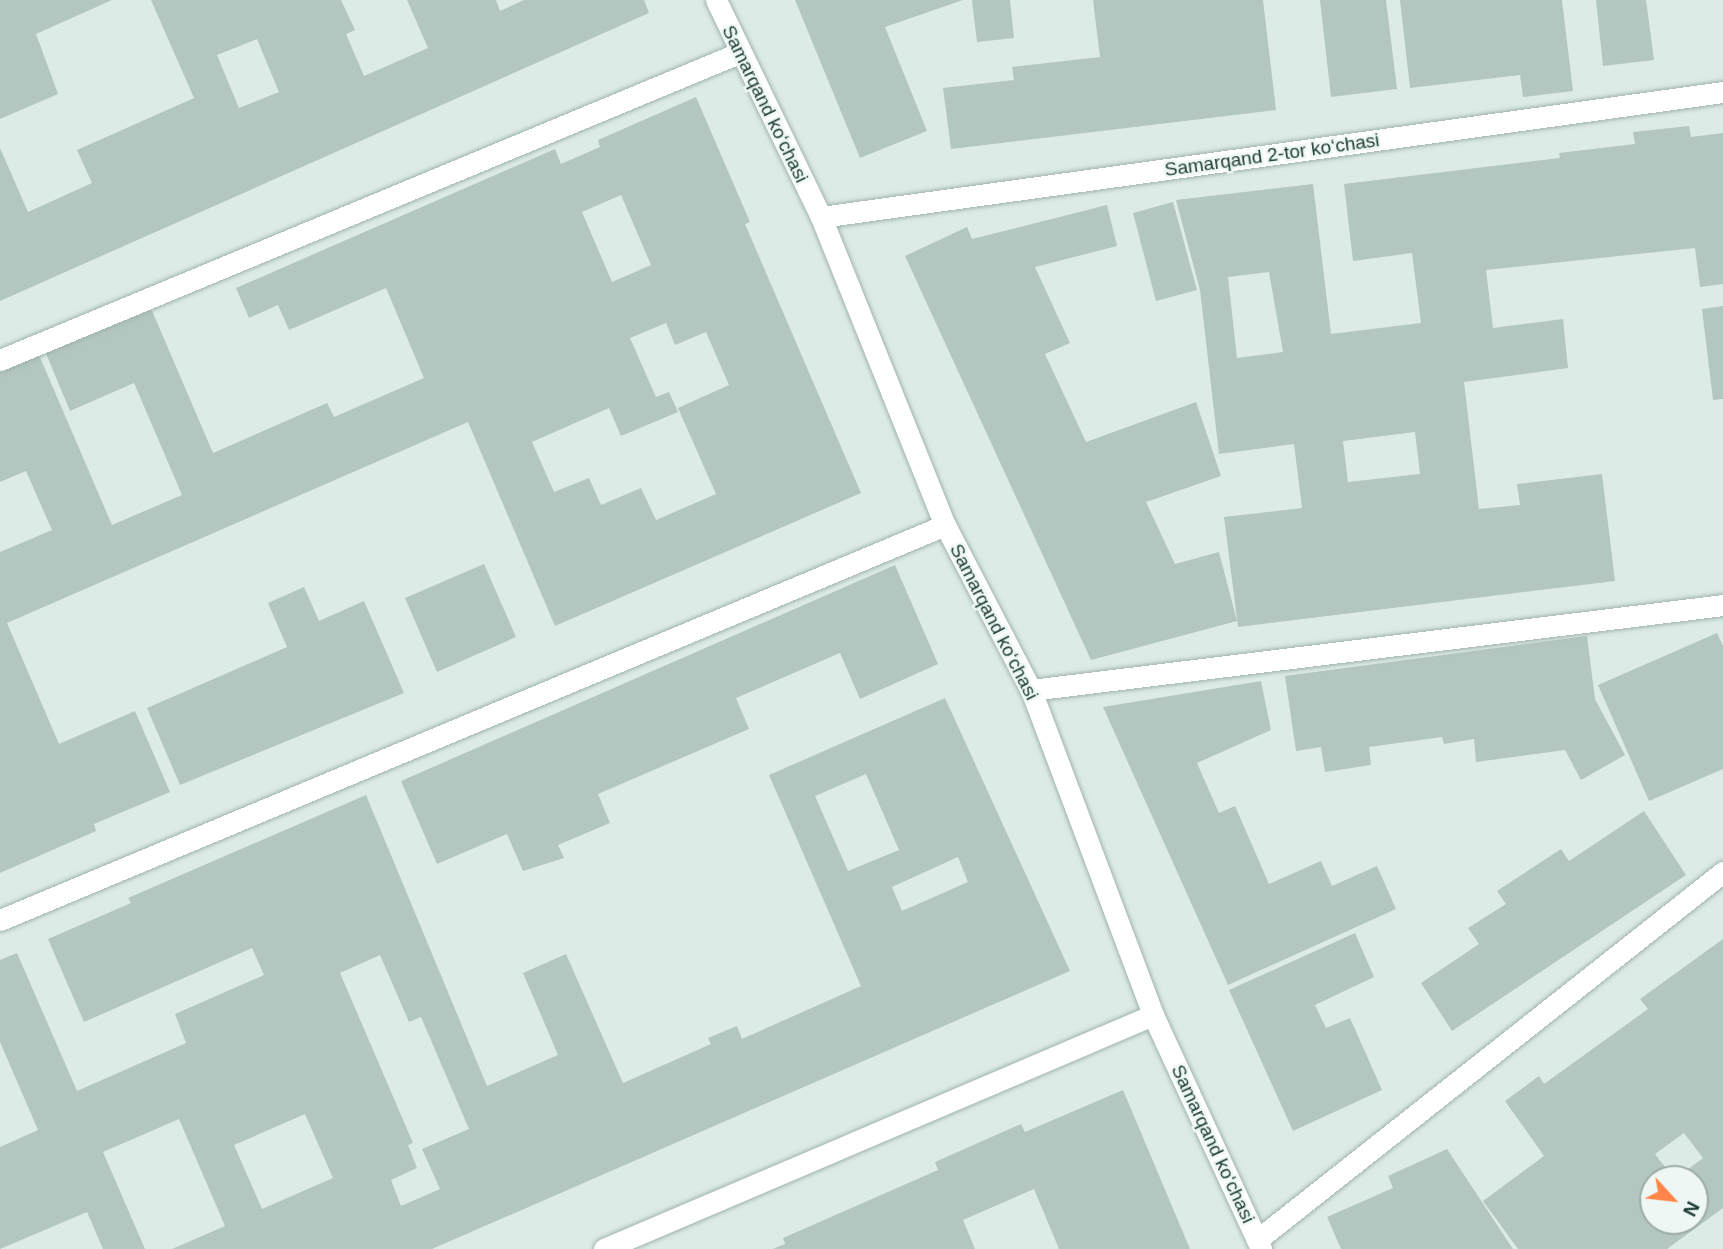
<!DOCTYPE html>
<html>
<head>
<meta charset="utf-8">
<style>
  body { margin:0 }
  #map { position:relative; width:1723px; height:1249px; overflow:hidden; background:#ddebe6; font-family:Helvetica,sans-serif }
  div>[style] { position:absolute }
  .building>* { inset:0; background:#b3c6bf }
  .roads { filter:drop-shadow(0 0 2px #a0b3ae) drop-shadow(0 0 2px #a0b3ae) }
  .minor>* { height:21px; margin:-10.5px; padding:0 10.5px; transform-origin:10.5px; border-radius:10.5px; background:#fff }
  span { translate:-50% -50%; white-space:nowrap; text-align:center; line-height:1.15; -webkit-text-stroke:5px #eef7f3; paint-order:stroke }
  .street-label { font-size:19px; color:#1e3c36 }
  .north { position:absolute; left:1639px; top:1165px; width:70px; height:70px; box-sizing:border-box; background:#eef7f3; border:2px solid #9baca7; border-radius:50%; rotate:117deg; font-size:19px; font-weight:700; line-height:28px; text-align:center; color:#1e3c36 }
  .north::after { content:''; display:block; margin:auto; width:24px; height:32px; background:#ff8548; clip-path:polygon(50% 0,100% 100%,50% 72%,0 100%) }
</style>
</head>
<body>
<div id="map">
  <div class="building">
    <i style="clip-path:polygon(0 0,112px 0,36px 34px,58px 94px,0 119px)"></i>
    <i style="clip-path:polygon(evenodd,151px 0,341px 0,355px 30px,346px 34px,364px 76px,428px 48px,407px 0,496px 0,500px 11px,524px 0,644px 0,649px 13px,0 301px,0 148px,28px 212px,92px 183px,77px 150px,194px 98px,151px 0,257px 39px,279px 92px,239px 108px,217px 55px,257px 39px)"></i>
    <i style="clip-path:polygon(795px 0,963px 0,885px 27px,927px 131px,860px 158px)"></i>
    <i style="clip-path:polygon(972px 0,1010px 0,1014px 38px,977px 42px)"></i>
    <i style="clip-path:polygon(1093px 0,1263px 0,1276px 110px,951px 149px,943px 88px,1014px 80px,1012px 67px,1100px 57px)"></i>
    <i style="clip-path:polygon(1320px 0,1386px 0,1397px 89px,1331px 97px)"></i>
    <i style="clip-path:polygon(1400px 0,1562px 0,1573px 91px,1523px 97px,1520px 75px,1410px 88px)"></i>
    <i style="clip-path:polygon(1596px 0,1646px 0,1654px 60px,1603px 66px)"></i>
    <i style="clip-path:polygon(evenodd,696px 97px,750px 222px,745px 224px,861px 493px,555px 626px,468px 422px,7px 623px,59px 744px,135px 711px,170px 792px,94px 824px,96px 831px,0 873px,0 552px,52px 530px,26px 471px,0 482px,0 372px,39px 355px,112px 525px,182px 495px,134px 383px,70px 411px,45px 351px,150px 306px,213px 453px,327px 403px,334px 417px,424px 378px,386px 288px,289px 330px,278px 305px,249px 318px,236px 288px,555px 149px,561px 164px,600px 147px,598px 140px,696px 97px,621px 195px,651px 265px,612px 282px,582px 212px,621px 195px,696px 97px,666px 323px,675px 345px,706px 332px,729px 385px,678px 408px,716px 494px,656px 520px,641px 488px,601px 505px,589px 478px,554px 492px,532px 442px,609px 408px,621px 436px,678px 412px,669px 392px,656px 397px,630px 338px,666px 323px)"></i>
    <i style="clip-path:polygon(evenodd,1689px 126px,1691px 137px,1723px 133px,1723px 284px,1700px 287px,1695px 248px,1486px 270px,1493px 328px,1563px 319px,1568px 368px,1464px 382px,1479px 509px,1520px 505px,1517px 484px,1602px 474px,1615px 581px,1238px 627px,1224px 517px,1302px 508px,1294px 444px,1219px 454px,1200px 290px,1176px 200px,1313px 184px,1331px 334px,1421px 323px,1412px 253px,1353px 261px,1344px 184px,1560px 158px,1559px 153px,1635px 144px,1633px 132px,1689px 126px,1269px 272px,1283px 352px,1237px 358px,1228px 277px,1269px 272px,1689px 126px,1415px 432px,1420px 474px,1348px 482px,1343px 441px,1415px 432px)"></i>
    <i style="clip-path:polygon(1173px 202px,1197px 290px,1156px 301px,1133px 213px)"></i>
    <i style="clip-path:polygon(1107px 205px,1117px 246px,1035px 267px,1070px 343px,1045px 354px,1086px 442px,1196px 402px,1221px 476px,1146px 502px,1175px 564px,1219px 552px,1237px 621px,1091px 660px,905px 256px,967px 227px,972px 239px)"></i>
    <i style="clip-path:polygon(1723px 306px,1723px 399px,1713px 400px,1702px 309px)"></i>
    <i style="clip-path:polygon(484px 564px,516px 637px,437px 672px,405px 598px)"></i>
    <i style="clip-path:polygon(895px 565px,938px 664px,860px 699px,840px 653px,736px 698px,749px 729px,598px 794px,610px 823px,558px 845px,564px 858px,523px 871px,507px 834px,437px 864px,401px 781px)"></i>
    <i style="clip-path:polygon(304px 587px,319px 621px,364px 601px,404px 693px,180px 785px,147px 708px,287px 647px,268px 603px)"></i>
    <i style="clip-path:polygon(1717px 633px,1723px 646px,1723px 769px,1649px 801px,1598px 685px)"></i>
    <i style="clip-path:polygon(1587px 636px,1595px 699px,1625px 755px,1581px 780px,1565px 750px,1476px 762px,1474px 739px,1444px 744px,1442px 737px,1369px 747px,1371px 765px,1325px 772px,1321px 747px,1296px 751px,1285px 676px)"></i>
    <i style="clip-path:polygon(1261px 681px,1271px 730px,1197px 763px,1219px 813px,1235px 806px,1269px 884px,1321px 861px,1332px 886px,1377px 866px,1396px 909px,1228px 985px,1103px 707px)"></i>
    <i style="clip-path:polygon(evenodd,945px 698px,1070px 971px,432px 1249px,172px 1249px,225px 1226px,179px 1119px,103px 1152px,145px 1249px,103px 1249px,87px 1212px,0 1249px,0 1147px,38px 1130px,0 1042px,0 960px,17px 953px,77px 1091px,186px 1043px,175px 1014px,264px 975px,252px 948px,84px 1022px,48px 939px,131px 903px,128px 898px,366px 795px,487px 1086px,558px 1055px,523px 973px,566px 954px,623px 1083px,711px 1044px,708px 1038px,737px 1026px,742px 1039px,861px 986px,769px 775px,945px 698px,866px 774px,899px 850px,848px 871px,815px 796px,866px 774px,945px 698px,958px 857px,968px 882px,902px 911px,892px 887px,958px 857px,945px 698px,380px 955px,409px 1022px,421px 1017px,469px 1129px,422px 1149px,440px 1189px,401px 1206px,391px 1180px,417px 1168px,408px 1145px,413px 1143px,340px 973px,380px 955px,945px 698px,305px 1114px,333px 1178px,262px 1209px,234px 1145px,305px 1114px)"></i>
    <i style="clip-path:polygon(1644px 811px,1686px 875px,1452px 1031px,1421px 983px,1479px 944px,1468px 928px,1506px 904px,1497px 891px,1561px 849px,1569px 861px)"></i>
    <i style="clip-path:polygon(1355px 933px,1374px 977px,1315px 1005px,1326px 1028px,1350px 1018px,1382px 1090px,1293px 1131px,1229px 990px)"></i>
    <i style="clip-path:polygon(evenodd,1723px 939px,1723px 1208px,1667px 1249px,1518px 1249px,1483px 1201px,1544px 1156px,1505px 1101px,1539px 1076px,1544px 1084px,1648px 1009px,1640px 999px,1723px 939px,1684px 1133px,1703px 1158px,1675px 1179px,1695px 1179px,1695px 1221px,1653px 1221px,1653px 1179px,1674px 1179px,1655px 1154px,1684px 1133px)"></i>
    <i style="clip-path:polygon(1123px 1090px,1190px 1249px,1059px 1249px,1034px 1189px,963px 1220px,975px 1249px,773px 1249px,785px 1244px,783px 1238px,938px 1170px,935px 1162px,1021px 1124px,1025px 1132px)"></i>
    <i style="clip-path:polygon(1447px 1149px,1513px 1249px,1341px 1249px,1327px 1217px,1393px 1188px,1388px 1176px)"></i>
  </div>
  <div class="roads">
    <div class="minor">
      <i style="left:716px;top:0;width:241px;rotate:64.2deg"></i>
      <i style="left:821px;top:217px;width:332px;rotate:68.1deg"></i>
      <i style="left:945px;top:525px;width:186px;rotate:62.5deg"></i>
      <i style="left:1031px;top:690px;width:347px;rotate:69.4deg"></i>
      <i style="left:1153px;top:1015px;width:258px;rotate:65.2deg"></i>
      <i style="left:821px;top:217px;width:911px;rotate:-7.89deg"></i>
      <i style="left:0;top:360px;width:800px;rotate:-22.56deg"></i>
      <i style="left:1031px;top:690px;width:697px;rotate:-7deg"></i>
      <i style="left:0;top:920px;width:1024px;rotate:-22.68deg"></i>
      <i style="left:1257px;top:1240px;width:594px;rotate:-38.3deg"></i>
      <i style="left:604px;top:1249px;width:597px;rotate:-23.09deg"></i>
    </div>
  </div>
  <div class="street-label">
    <span style="left:765px;top:104px;rotate:64deg">Samarqand ko‘chasi</span>
    <span style="left:1272px;top:155px;rotate:-8deg">Samarqand 2-tor koʻchasi</span>
    <span style="left:994px;top:622px;rotate:63deg">Samarqand ko‘chasi</span>
    <span style="left:1213px;top:1144px;rotate:65deg">Samarqand ko‘chasi</span>
  </div>
  <div class="north">N</div>
</div>
</body>
</html>
